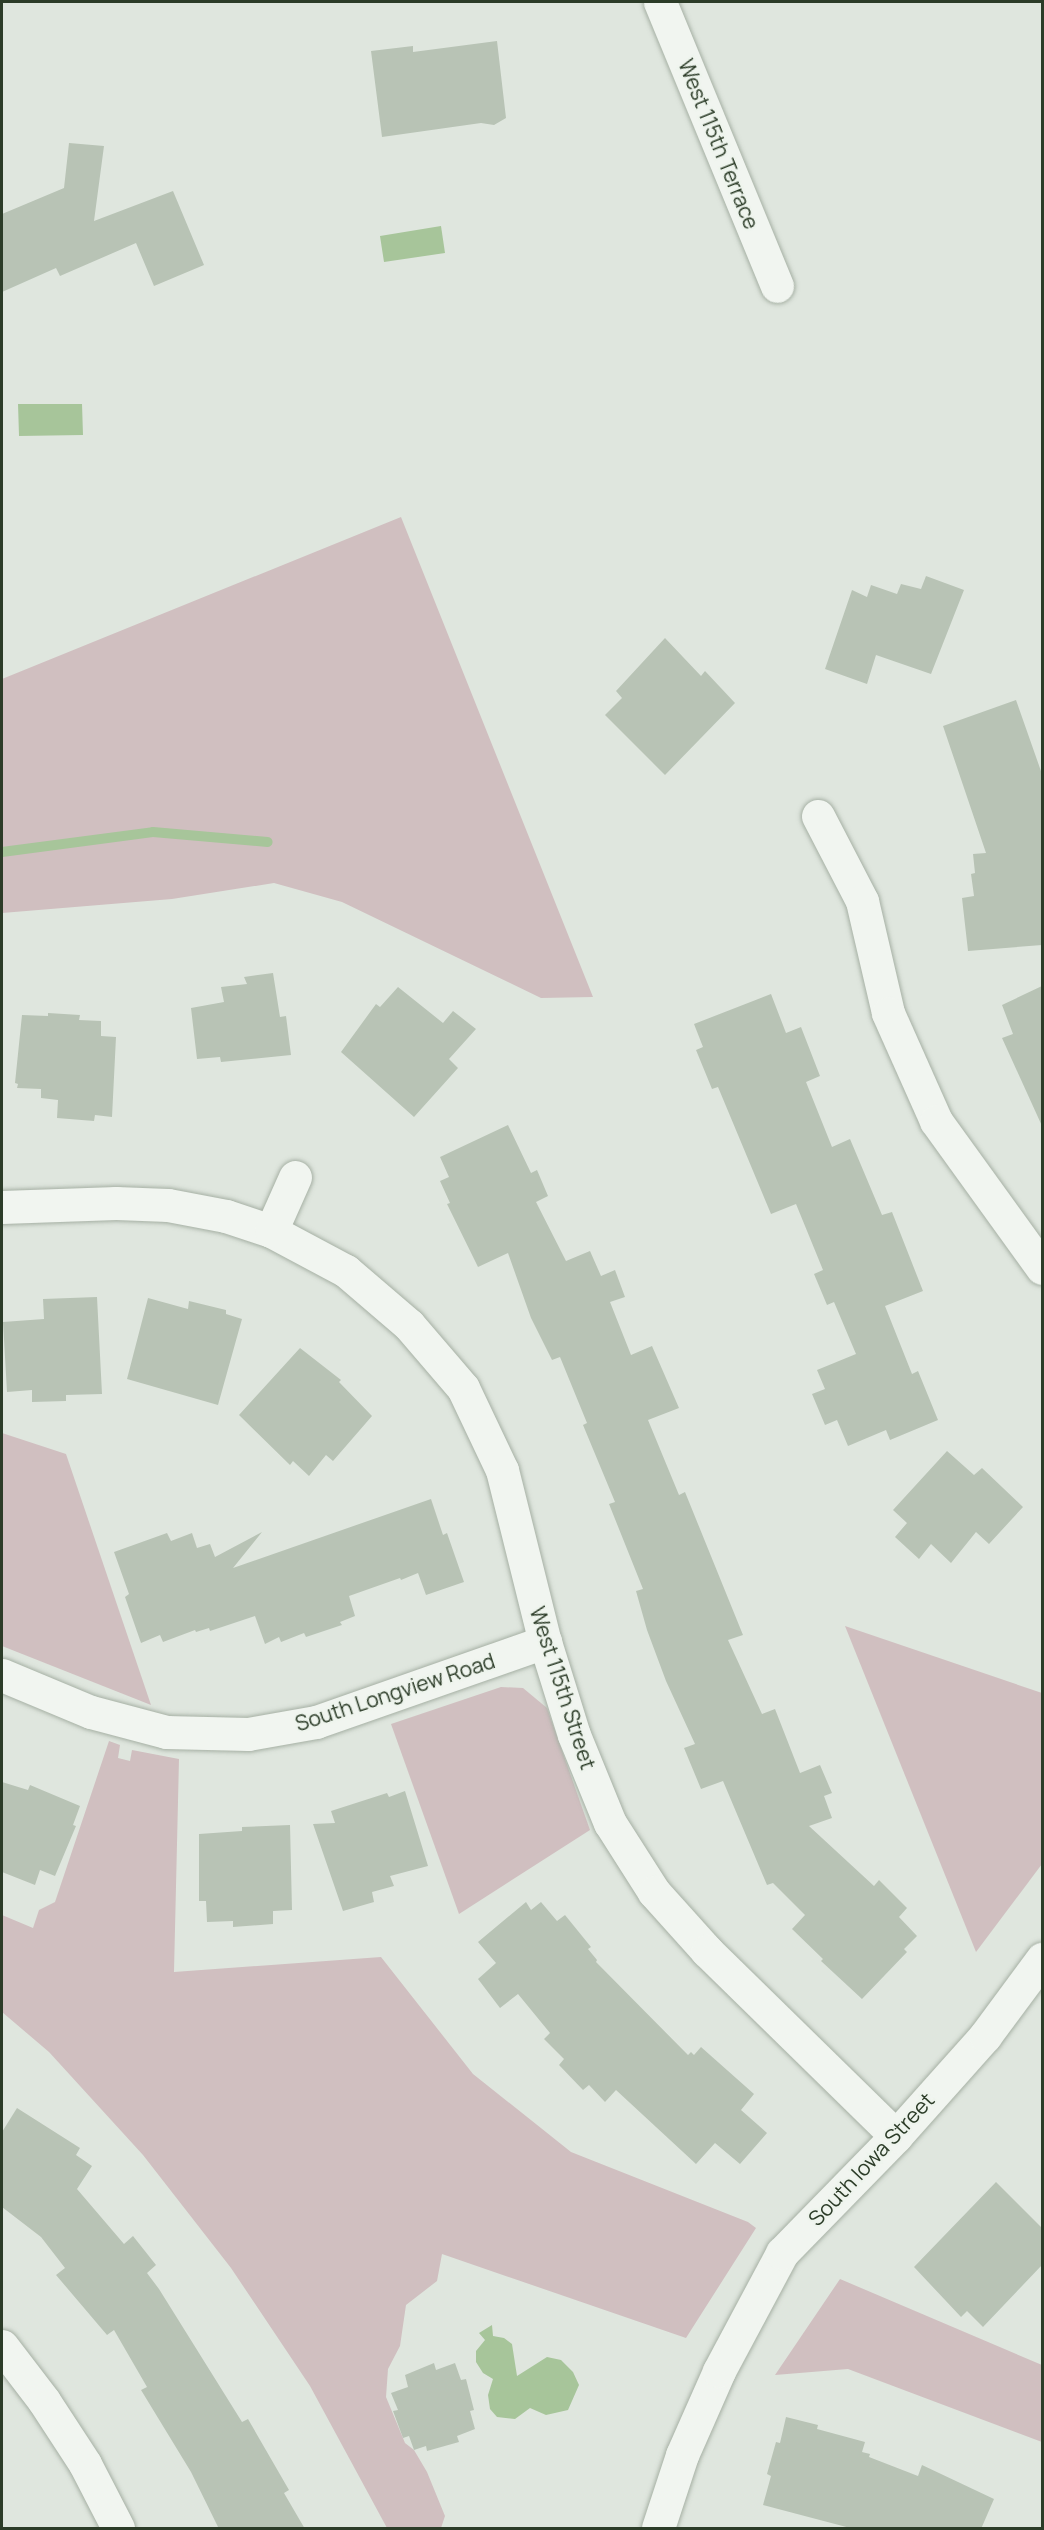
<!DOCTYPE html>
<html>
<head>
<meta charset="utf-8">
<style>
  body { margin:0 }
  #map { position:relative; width:1044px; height:2530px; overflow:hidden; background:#dfe6de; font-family:Manrope,sans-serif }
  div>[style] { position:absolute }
  .green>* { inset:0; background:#d0bfc0 }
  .water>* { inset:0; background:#a7c59a }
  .stream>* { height:10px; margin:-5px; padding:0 5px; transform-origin:5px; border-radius:5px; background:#a7c59a }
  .building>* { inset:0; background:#b8c3b5 }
  .roads { filter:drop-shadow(0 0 2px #a6b0a4) drop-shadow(0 0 2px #a6b0a4) }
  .minor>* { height:33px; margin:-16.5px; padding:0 16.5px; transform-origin:16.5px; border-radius:16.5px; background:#f1f5f0 }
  span { translate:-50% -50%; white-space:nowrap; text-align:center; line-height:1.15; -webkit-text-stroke:4.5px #eef4ed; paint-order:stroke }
  .street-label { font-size:21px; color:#2c3c28 }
  .frame { position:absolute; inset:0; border:3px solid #2c3c28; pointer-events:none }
</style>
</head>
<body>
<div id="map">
  <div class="green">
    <i style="clip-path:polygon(401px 517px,593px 997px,541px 998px,342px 902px,274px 883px,172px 899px,2px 913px,2px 679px)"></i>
    <i style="clip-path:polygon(2px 1433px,66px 1454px,151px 1705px,2px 1646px)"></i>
    <i style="clip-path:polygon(845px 1626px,1042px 1693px,1042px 1864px,976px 1952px)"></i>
    <i style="clip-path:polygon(501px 1687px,523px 1688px,547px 1708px,590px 1830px,459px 1914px,391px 1724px)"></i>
    <i style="clip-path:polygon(109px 1741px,120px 1745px,118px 1758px,130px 1761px,132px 1750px,179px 1759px,174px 1972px,381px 1957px,473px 2074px,571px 2152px,748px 2222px,756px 2228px,686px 2338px,442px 2254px,437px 2281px,406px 2305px,400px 2346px,388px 2369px,386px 2397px,405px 2443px,414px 2450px,427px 2472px,445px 2516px,441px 2528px,387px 2528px,310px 2386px,231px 2268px,143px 2155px,49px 2052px,2px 2012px,2px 1915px,33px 1928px,39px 1910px,55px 1902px)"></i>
    <i style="clip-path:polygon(840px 2279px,1042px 2365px,1042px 2442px,848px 2369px,775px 2375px)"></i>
  </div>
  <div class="water">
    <i style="clip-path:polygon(441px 226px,445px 253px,384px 262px,380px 236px)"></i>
    <i style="clip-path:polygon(18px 404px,82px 404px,83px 435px,19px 436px)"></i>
    <i style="clip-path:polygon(492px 2325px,493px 2336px,504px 2338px,512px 2344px,517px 2376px,547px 2357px,561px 2360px,573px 2372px,579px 2385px,568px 2410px,546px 2415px,530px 2408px,515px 2419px,497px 2417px,490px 2409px,488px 2395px,493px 2379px,483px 2373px,476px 2362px,476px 2351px,485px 2340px,479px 2333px)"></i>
  </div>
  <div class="stream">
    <i style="left:2px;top:852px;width:152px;rotate:-7.5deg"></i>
    <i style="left:153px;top:832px;width:115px;rotate:5deg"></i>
  </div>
  <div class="building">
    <i style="clip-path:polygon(497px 41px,506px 118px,494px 125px,481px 123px,382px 137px,371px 51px,413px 46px,413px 52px)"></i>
    <i style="clip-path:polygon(69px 143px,104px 146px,94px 221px,173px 191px,204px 265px,154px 286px,136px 243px,60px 276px,56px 268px,2px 292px,2px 214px,64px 188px)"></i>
    <i style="clip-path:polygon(926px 576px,964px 590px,931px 674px,876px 655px,867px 684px,825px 669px,852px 590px,867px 597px,871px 585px,897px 594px,901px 584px,921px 589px)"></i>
    <i style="clip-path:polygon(665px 638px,701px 676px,705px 671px,735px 703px,665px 775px,605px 715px,622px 698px,616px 691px)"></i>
    <i style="clip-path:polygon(1016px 700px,1042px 774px,1042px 945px,968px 951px,962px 898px,974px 896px,971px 874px,975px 873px,973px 854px,986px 853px,943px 726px)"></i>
    <i style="clip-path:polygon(273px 973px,280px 1017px,286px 1016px,291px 1055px,221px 1062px,220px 1057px,197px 1059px,191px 1008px,224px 1002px,221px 987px,247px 984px,244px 977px)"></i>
    <i style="clip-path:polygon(1042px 986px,1042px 1126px,1002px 1038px,1013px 1034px,1002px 1005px)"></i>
    <i style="clip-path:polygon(398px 987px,443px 1023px,453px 1011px,476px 1029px,449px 1059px,458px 1068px,414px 1117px,341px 1052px,376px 1004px,380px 1007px)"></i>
    <i style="clip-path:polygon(771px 994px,786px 1033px,801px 1027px,820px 1076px,806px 1082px,832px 1147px,850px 1139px,882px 1215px,892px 1212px,923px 1291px,885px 1306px,912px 1374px,918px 1371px,938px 1420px,890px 1440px,886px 1430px,848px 1446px,837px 1420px,825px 1425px,812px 1394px,825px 1389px,817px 1370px,856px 1354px,834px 1302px,827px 1305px,814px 1274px,823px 1270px,796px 1204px,771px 1214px,718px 1087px,712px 1089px,696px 1050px,703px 1047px,694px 1024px)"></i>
    <i style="clip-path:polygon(48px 1013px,80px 1015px,79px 1020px,101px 1021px,101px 1036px,116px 1037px,112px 1117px,95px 1115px,94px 1121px,57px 1118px,58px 1100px,41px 1098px,41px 1089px,17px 1088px,18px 1084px,15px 1083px,22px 1015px,48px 1016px)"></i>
    <i style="clip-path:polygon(508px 1125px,531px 1173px,537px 1170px,548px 1196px,536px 1202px,566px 1261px,590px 1251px,601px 1276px,615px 1270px,625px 1297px,610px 1302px,631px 1355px,652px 1346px,679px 1408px,648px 1420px,679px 1495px,685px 1492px,743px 1635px,728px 1640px,762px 1714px,775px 1709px,800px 1773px,820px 1765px,832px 1793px,824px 1796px,832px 1818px,809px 1826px,874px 1886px,879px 1880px,907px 1908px,899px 1917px,917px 1936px,904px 1949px,907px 1952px,862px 1999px,821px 1961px,823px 1959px,792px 1929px,805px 1915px,773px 1883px,767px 1885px,723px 1781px,701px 1789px,684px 1748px,695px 1744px,666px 1681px,647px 1630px,636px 1591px,643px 1589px,609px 1504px,615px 1502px,583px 1425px,587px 1423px,560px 1357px,552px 1360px,531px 1318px,508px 1253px,478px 1267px,447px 1204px,450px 1203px,440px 1181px,449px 1177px,440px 1157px)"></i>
    <i style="clip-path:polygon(97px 1297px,102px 1394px,66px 1395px,66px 1401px,32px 1402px,32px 1390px,7px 1392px,3px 1322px,44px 1319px,43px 1299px)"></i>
    <i style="clip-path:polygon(148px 1298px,188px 1309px,189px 1301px,226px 1310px,226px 1314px,242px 1319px,218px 1405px,127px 1379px)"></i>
    <i style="clip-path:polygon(300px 1348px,341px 1380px,339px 1382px,372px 1416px,333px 1461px,326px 1455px,309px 1476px,293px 1461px,290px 1465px,239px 1415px)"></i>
    <i style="clip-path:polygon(947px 1451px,974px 1475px,982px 1468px,1023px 1507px,989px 1544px,976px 1532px,951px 1563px,931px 1544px,919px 1559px,895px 1537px,907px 1523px,893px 1510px)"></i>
    <i style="clip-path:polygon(431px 1499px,443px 1535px,447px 1533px,464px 1582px,426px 1595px,418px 1573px,401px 1580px,400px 1578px,349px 1596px,355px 1616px,340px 1622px,342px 1625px,306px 1637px,304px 1633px,281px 1642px,279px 1637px,265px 1644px,255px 1616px,210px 1631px,209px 1628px,196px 1632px,195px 1630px,163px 1642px,160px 1635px,141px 1643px,125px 1597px,129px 1594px,114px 1552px,167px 1533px,171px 1541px,192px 1533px,197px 1548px,210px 1544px,215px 1557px,262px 1532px,233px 1568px)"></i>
    <i style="clip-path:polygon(2px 1782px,28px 1790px,30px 1785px,80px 1806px,73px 1825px,76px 1826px,55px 1876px,40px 1870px,35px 1885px,2px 1872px)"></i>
    <i style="clip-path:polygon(405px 1791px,428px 1866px,390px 1876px,394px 1886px,372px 1892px,374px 1902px,343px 1911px,313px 1824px,335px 1823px,331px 1811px,387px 1793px,389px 1797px)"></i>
    <i style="clip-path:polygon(290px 1825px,292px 1910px,273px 1911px,273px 1924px,233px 1927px,233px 1921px,207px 1922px,206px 1901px,199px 1901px,199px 1834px,242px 1831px,242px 1827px)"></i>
    <i style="clip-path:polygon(526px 1902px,531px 1910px,541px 1902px,557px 1921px,565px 1915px,591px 1947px,588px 1949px,597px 1960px,596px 1962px,688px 2055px,691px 2052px,694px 2055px,701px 2047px,754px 2094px,741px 2110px,767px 2133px,740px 2164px,715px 2143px,696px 2164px,616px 2090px,605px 2102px,589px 2085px,583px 2090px,559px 2065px,564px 2059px,544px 2039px,550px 2033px,518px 1994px,500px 2008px,478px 1979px,496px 1963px,478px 1942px)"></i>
    <i style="clip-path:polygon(17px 2108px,80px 2148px,76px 2155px,92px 2166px,77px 2189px,124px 2244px,133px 2236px,156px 2265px,147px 2273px,159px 2289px,242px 2422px,248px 2419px,289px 2490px,284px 2493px,305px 2529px,219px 2529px,191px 2472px,141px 2390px,147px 2387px,114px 2330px,107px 2335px,56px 2275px,65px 2268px,41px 2237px,2px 2207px,2px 2132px)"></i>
    <i style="clip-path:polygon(996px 2182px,1042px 2228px,1042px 2265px,983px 2327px,967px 2311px,961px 2317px,914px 2267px)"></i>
    <i style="clip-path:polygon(434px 2363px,436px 2370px,455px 2363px,461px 2380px,466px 2379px,474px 2410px,470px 2411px,475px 2429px,457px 2436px,459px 2442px,427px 2451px,426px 2446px,414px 2450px,409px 2436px,403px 2438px,393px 2411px,398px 2410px,391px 2393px,408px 2387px,405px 2375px)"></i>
    <i style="clip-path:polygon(786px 2417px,818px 2425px,817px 2429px,865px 2442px,862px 2452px,870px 2454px,869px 2457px,918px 2476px,922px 2465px,994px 2499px,981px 2529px,854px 2529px,763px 2505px,771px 2476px,767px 2474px,776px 2442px,780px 2443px)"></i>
  </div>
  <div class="roads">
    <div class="minor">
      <i style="left:660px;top:2px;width:307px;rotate:67.6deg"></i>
      <i style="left:818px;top:816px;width:96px;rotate:62.6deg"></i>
      <i style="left:862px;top:901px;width:115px;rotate:76.9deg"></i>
      <i style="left:888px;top:1013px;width:118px;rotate:66deg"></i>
      <i style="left:936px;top:1121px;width:181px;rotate:54.2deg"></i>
      <i style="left:2px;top:1207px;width:114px;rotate:-2deg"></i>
      <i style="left:116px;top:1203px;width:52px;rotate:2.2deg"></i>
      <i style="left:168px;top:1205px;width:59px;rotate:10.7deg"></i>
      <i style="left:226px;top:1216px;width:47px;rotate:18.4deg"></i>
      <i style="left:271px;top:1231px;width:85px;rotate:28.1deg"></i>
      <i style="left:346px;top:1271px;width:83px;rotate:40.6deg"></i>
      <i style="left:409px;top:1325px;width:83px;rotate:49.4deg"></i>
      <i style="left:463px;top:1388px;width:91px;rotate:64.6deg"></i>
      <i style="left:502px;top:1470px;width:177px;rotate:76deg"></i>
      <i style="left:545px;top:1642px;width:97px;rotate:72.7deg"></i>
      <i style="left:574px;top:1735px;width:95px;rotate:67.8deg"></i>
      <i style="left:610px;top:1823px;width:82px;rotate:57.5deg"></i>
      <i style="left:654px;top:1892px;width:79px;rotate:48.1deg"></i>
      <i style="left:707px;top:1951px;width:264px;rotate:44.4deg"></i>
      <i style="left:271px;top:1231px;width:59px;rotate:-66deg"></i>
      <i style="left:2px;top:1675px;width:96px;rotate:22.6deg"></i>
      <i style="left:91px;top:1712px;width:78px;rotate:14.9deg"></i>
      <i style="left:166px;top:1732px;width:82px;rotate:1.4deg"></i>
      <i style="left:248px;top:1734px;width:69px;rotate:-10deg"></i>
      <i style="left:316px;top:1722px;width:243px;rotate:-19.3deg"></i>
      <i style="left:2px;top:2346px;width:69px;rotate:52.6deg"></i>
      <i style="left:44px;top:2401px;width:75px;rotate:56.9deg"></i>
      <i style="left:85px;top:2464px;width:72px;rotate:62.7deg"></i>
      <i style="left:658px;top:2528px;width:77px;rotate:-71.8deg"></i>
      <i style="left:682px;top:2455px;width:92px;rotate:-66.2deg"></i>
      <i style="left:719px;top:2371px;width:134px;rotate:-61.9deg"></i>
      <i style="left:782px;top:2253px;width:163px;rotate:-45.7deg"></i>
      <i style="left:896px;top:2136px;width:134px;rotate:-48.3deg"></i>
      <i style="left:985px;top:2036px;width:96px;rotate:-53.5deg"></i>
    </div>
  </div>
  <div class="street-label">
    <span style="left:719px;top:144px;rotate:68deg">West 115th Terrace</span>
    <span style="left:563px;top:1688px;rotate:72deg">West 115th Street</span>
    <span style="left:395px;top:1692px;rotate:-18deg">South Longview Road</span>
    <span style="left:871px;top:2159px;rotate:-47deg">South Iowa Street</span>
  </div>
  <div class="frame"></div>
</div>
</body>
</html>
